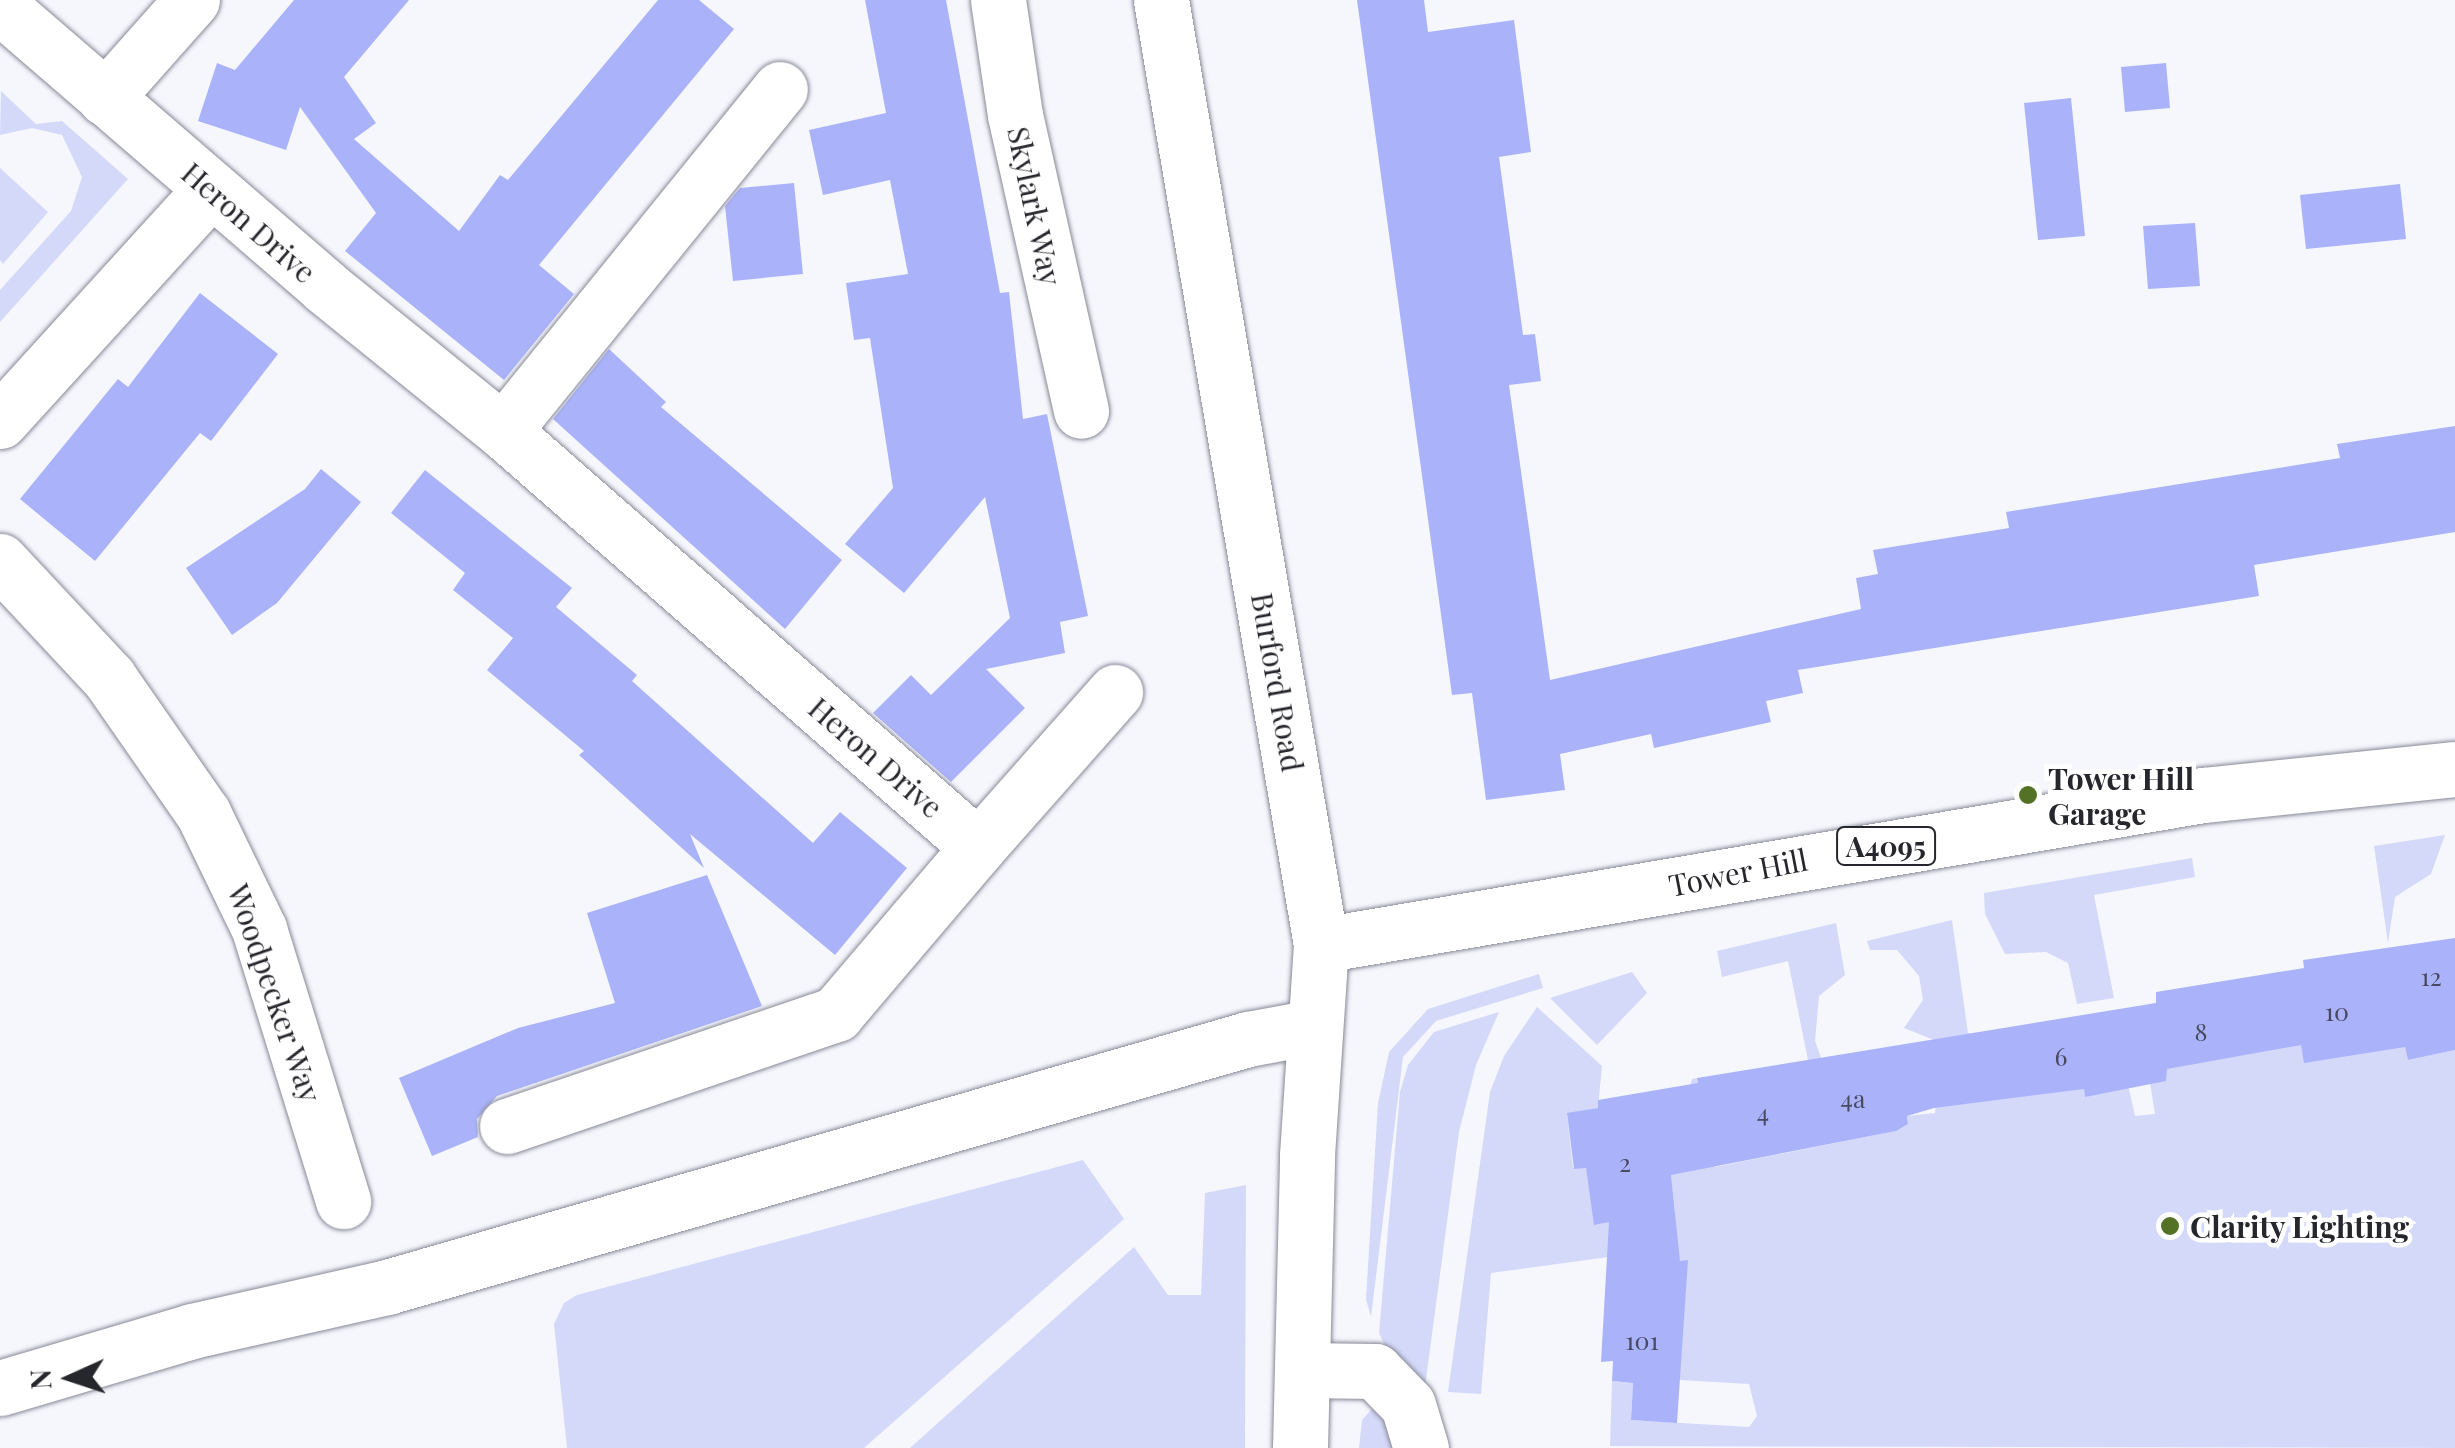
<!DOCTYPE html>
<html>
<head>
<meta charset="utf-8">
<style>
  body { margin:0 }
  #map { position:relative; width:2455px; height:1448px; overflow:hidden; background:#f6f7fd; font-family:"Playfair Display",serif }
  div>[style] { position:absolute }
  .green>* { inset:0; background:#d4d9f9 }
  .building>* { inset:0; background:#aab3fa }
  .roads { filter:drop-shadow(0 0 2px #878997) drop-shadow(0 0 2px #878997) }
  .minor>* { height:55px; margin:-27.5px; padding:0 27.5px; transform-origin:27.5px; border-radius:27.5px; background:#fff }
  .secondary>* { height:55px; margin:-27.5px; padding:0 27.5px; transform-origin:27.5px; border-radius:27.5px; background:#fff }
  .primary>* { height:55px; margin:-27.5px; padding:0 27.5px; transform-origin:27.5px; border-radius:27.5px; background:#fff }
  .dots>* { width:28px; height:28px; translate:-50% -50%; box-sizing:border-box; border:5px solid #fff; border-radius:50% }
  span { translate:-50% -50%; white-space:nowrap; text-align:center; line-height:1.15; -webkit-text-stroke:9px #fff; paint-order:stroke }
  .number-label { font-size:25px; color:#474a60 }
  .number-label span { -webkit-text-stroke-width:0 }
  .shield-label span { padding:2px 8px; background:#fff; border:2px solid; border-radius:8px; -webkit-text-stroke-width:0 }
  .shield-label { font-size:28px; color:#26272c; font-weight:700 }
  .street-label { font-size:30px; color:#26272c }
  .poi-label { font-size:30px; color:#26272c; font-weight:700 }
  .left { translate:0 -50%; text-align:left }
  .north { position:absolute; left:20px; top:1328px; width:100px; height:100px; -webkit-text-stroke:8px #fff; paint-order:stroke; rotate:267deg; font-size:28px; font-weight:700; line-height:40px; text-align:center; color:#26272c }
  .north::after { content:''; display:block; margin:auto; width:35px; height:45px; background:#26272c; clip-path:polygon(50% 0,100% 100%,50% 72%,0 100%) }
</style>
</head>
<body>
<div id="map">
  <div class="green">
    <i style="clip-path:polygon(1px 91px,36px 124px,62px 121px,128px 179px,0 322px,0 290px,71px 211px,82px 177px,62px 135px,32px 128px,0 135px)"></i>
    <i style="clip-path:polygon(0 168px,48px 212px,3px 264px,0 260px)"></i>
    <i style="clip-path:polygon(2445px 835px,2431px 874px,2395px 897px,2388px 943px,2374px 846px)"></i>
    <i style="clip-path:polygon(2192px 858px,2195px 877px,2094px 895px,2114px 998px,2077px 1004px,2068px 963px,2046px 952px,2005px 954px,1985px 914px,1984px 893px)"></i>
    <i style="clip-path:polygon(1952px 920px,1968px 1033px,2084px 1089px,2085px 1096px,2123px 1062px,2135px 1116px,2155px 1114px,2150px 1083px,2167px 1069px,2385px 954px,2408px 1060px,2455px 1050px,2455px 1448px,1610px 1446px,1612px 1381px,1633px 1383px,1631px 1420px,1749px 1427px,1757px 1416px,1749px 1384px,1680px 1380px,1616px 1256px,1491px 1273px,1481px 1394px,1448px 1392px,1490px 1092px,1504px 1056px,1537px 1007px,1602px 1066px,1598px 1108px,1567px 1114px,1573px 1168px,1586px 1168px,1595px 1224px,1675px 1211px,1669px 1162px,1692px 1079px,1697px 1078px,1715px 1167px,1895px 1131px,1908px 1124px,1907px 1116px,1935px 1113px,1939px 1042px,1904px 1028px,1923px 1000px,1919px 976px,1897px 950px,1870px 950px,1867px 941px)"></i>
    <i style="clip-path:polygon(1836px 923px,1845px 975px,1819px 996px,1815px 1041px,1823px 1063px,1809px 1065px,1788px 961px,1722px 977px,1717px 951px)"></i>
    <i style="clip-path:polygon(1632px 972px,1647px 993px,1597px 1045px,1550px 998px)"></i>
    <i style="clip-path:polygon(1539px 974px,1543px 988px,1436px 1021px,1403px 1057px,1371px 1317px,1366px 1299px,1378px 1103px,1389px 1052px,1428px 1009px)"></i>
    <i style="clip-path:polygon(1499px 1012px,1476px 1065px,1459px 1132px,1425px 1387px,1388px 1352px,1379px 1333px,1400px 1092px,1408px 1065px,1434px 1032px)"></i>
    <i style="clip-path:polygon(1083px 1160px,1124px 1219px,864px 1448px,567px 1448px,554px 1324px,564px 1303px,577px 1295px)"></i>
    <i style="clip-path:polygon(1246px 1185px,1245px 1448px,910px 1448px,1134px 1247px,1168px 1295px,1201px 1295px,1205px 1193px)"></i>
    <i style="clip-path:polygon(1372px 1409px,1385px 1411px,1395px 1448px,1359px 1448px,1362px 1420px)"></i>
  </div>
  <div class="building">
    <i style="clip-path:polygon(294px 0,409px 0,344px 77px,376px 123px,354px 139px,459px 231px,500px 175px,508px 180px,658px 0,699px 0,734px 29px,539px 265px,574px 294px,504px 380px,345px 251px,376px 213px,300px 107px,286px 150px,198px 121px,217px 63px,235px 70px)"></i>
    <i style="clip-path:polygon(865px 0,946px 0,1000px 293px,1009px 292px,1023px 419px,1047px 414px,1088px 616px,1060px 622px,1065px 653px,986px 669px,1025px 708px,951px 782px,873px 713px,911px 675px,931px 695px,1010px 618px,985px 497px,904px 593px,845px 544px,893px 488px,870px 338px,854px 340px,846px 283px,908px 274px,890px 180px,823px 195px,809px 130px,886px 113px)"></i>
    <i style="clip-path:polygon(1357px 0,1424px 0,1428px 32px,1514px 20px,1531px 152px,1499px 157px,1523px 335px,1535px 334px,1541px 381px,1509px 385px,1550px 680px,1861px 609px,1856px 578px,1878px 574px,1873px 550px,2009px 528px,2006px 512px,2340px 458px,2337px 444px,2455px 426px,2455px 532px,2254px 565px,2259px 596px,1798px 670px,1803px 693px,1766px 701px,1771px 722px,1654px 748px,1651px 734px,1560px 754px,1565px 790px,1486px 800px,1472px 693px,1452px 695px)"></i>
    <i style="clip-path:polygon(2166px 63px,2170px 108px,2125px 112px,2121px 67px)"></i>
    <i style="clip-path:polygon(2071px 98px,2085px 236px,2038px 240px,2024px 103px)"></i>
    <i style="clip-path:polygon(794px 183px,803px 274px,733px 281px,725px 206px,740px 188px)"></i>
    <i style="clip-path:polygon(2400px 184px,2406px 239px,2306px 249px,2300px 195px)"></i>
    <i style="clip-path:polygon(2195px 223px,2200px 286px,2148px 289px,2143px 226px)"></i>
    <i style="clip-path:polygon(200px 293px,278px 354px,211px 441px,200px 433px,95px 561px,20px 499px,118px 379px,128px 387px)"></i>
    <i style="clip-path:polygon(609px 349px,666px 402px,661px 407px,842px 560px,785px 629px,553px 419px)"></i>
    <i style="clip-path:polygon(321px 469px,361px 502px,277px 603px,232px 635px,186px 568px,305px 489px)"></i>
    <i style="clip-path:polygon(425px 470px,572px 588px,556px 607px,637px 675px,632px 681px,813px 843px,840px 812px,907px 868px,835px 955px,690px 834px,704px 868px,579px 755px,584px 751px,487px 670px,513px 638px,453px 590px,465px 573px,391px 513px)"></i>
    <i style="clip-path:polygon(707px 875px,762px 1006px,497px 1096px,477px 1119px,478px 1137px,432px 1156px,399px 1078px,518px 1028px,615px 1003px,587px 913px)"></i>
    <i style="clip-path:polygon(2455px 938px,2455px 1050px,2408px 1060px,2405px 1047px,2304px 1063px,2301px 1045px,2167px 1069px,2166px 1081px,2085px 1097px,2084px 1089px,1934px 1108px,1907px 1116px,1908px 1124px,1896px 1131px,1671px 1175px,1680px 1261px,1688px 1260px,1677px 1423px,1631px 1420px,1633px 1383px,1612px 1381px,1613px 1361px,1601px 1362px,1609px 1222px,1594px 1225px,1586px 1168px,1574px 1169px,1567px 1113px,1598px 1108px,1598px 1100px,1698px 1083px,1697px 1078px,2156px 1003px,2156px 992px,2304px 968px,2303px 960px)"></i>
  </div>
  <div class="roads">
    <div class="minor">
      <i style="left:998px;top:0;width:116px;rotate:81.6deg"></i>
      <i style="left:1015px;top:115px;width:303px;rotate:77.4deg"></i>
      <i style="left:0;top:6px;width:430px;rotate:40.8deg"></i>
      <i style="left:325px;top:287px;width:229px;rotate:39deg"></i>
      <i style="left:503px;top:431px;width:631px;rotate:41.21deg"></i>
      <i style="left:978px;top:847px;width:207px;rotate:-48.5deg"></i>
      <i style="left:105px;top:98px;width:131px;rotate:-48.4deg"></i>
      <i style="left:0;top:421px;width:314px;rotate:-47.7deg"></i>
      <i style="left:503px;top:431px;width:440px;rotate:-51deg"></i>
      <i style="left:0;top:561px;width:160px;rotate:47deg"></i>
      <i style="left:109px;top:678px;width:165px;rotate:55.2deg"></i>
      <i style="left:203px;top:813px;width:129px;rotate:64.2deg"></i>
      <i style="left:259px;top:929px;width:285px;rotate:72.8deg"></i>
      <i style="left:507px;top:1126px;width:348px;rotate:-18.8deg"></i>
      <i style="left:836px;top:1014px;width:219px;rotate:-49.6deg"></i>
      <i style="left:1303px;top:1370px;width:72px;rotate:0.8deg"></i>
      <i style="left:1375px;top:1371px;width:47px;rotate:45.9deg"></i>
      <i style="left:1408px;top:1405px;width:45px;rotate:73.2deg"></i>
      <i style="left:0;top:1388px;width:200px;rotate:-16.5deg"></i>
      <i style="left:192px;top:1331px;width:200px;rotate:-12.7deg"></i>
      <i style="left:387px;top:1287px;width:896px;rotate:-16.07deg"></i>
      <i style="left:1248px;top:1039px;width:66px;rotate:-10.5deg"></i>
    </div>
    <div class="secondary">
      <i style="left:1300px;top:1448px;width:293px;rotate:-88.6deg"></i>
      <i style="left:1307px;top:1155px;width:210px;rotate:-86.2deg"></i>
    </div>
    <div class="primary">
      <i style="left:1161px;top:0;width:958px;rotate:80.39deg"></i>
      <i style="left:1321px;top:945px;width:895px;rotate:-9.65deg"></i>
      <i style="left:2203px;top:795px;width:253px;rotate:-5.9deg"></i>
    </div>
  </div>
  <div class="dots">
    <i style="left:2028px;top:795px;background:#547226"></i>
    <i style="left:2170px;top:1226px;background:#547226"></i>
  </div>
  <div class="number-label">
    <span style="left:2431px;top:976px">12</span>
    <span style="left:2337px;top:1011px">10</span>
    <span style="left:2201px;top:1031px">8</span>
    <span style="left:2061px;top:1056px">6</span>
    <span style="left:1853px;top:1098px">4a</span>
    <span style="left:1763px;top:1112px">4</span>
    <span style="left:1625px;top:1162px">2</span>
    <span style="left:1642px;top:1340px">101</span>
  </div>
  <div class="shield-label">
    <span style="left:1886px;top:846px">A4095</span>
  </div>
  <div class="street-label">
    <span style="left:1035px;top:206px;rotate:78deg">Skylark Way</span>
    <span style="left:249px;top:222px;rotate:41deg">Heron Drive</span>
    <span style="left:1278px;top:682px;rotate:80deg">Burford Road</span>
    <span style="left:876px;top:757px;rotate:41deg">Heron Drive</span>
    <span style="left:1738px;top:872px;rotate:-11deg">Tower Hill</span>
    <span style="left:275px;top:993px;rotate:71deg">Woodpecker Way</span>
  </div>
  <div class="poi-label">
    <span class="left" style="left:2048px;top:795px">Tower Hill<br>Garage</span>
    <span class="left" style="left:2190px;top:1226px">Clarity Lighting</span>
  </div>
  <div class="north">N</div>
</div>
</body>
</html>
